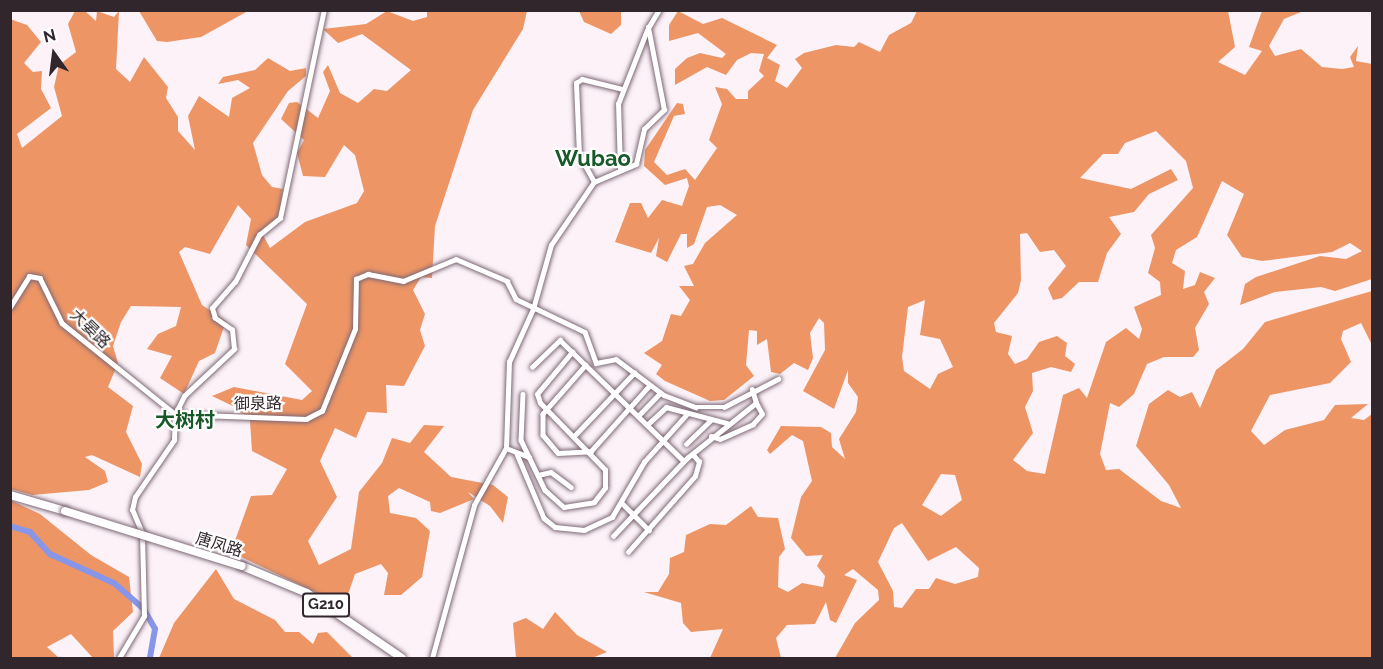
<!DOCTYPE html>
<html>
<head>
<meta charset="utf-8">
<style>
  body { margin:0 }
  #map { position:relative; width:1383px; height:669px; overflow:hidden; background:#fcf2f8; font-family:Raleway,"Noto Sans SC",sans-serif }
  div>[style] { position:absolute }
  .forest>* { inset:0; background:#ee9565 }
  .river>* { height:6px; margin:-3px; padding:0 3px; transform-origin:3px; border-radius:3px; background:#8896ea }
  .roads { filter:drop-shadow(0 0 2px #7e6875) drop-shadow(0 0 2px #7e6875) }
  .minor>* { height:4.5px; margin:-2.25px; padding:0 2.25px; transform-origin:2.25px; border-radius:2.25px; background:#fff }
  .highway>* { height:8px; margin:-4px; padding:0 4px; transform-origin:4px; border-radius:4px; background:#fff }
  .bridges { filter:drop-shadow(0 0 2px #7e6875) drop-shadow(0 0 2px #7e6875) }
  .highway-bridge>* { height:8px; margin:-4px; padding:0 4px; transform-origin:4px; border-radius:4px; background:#fff }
  span { translate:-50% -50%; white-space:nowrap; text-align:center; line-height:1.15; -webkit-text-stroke:4.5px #fff; paint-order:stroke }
  .shield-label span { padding:2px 4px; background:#fff; border:2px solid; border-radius:4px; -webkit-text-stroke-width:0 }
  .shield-label { font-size:15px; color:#30262c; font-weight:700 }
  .street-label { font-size:16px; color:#30262c }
  .quarter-label { font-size:20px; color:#185829; font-weight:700 }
  .district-label { font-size:22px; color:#185829; font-weight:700 }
  .frame { position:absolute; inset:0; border:12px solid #30262c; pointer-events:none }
  .north { position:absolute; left:24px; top:24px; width:60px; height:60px; -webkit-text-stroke:4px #fff; paint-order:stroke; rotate:346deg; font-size:16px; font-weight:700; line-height:24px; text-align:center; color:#30262c }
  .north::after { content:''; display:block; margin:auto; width:21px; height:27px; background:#30262c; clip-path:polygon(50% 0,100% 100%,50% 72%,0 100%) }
</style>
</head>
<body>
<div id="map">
  <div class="forest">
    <i style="clip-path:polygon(75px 11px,85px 11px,96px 21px,97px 11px,114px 17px,119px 11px,116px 69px,130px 82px,144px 57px,168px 87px,166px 98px,178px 117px,178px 131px,195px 150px,188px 116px,199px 96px,229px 117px,232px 98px,250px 88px,238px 80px,218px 84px,223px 77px,255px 70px,268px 58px,290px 71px,306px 68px,306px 76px,288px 91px,253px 143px,262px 175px,272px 187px,283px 189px,279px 218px,263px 235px,270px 248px,305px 222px,357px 203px,364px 191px,355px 155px,344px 145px,325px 177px,303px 176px,297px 153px,304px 140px,281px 119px,289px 103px,297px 102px,318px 118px,330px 91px,323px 72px,328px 65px,340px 93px,358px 103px,374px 89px,387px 91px,411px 70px,362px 34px,338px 43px,323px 29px,366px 24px,387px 11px,413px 21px,427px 17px,427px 11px,527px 11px,523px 29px,473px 110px,435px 226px,432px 278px,421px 277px,413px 290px,425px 314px,420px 330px,425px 346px,404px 386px,386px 385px,387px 413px,367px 412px,356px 438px,335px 428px,320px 461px,337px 497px,308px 541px,319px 565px,351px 549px,359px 492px,382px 463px,392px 438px,410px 443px,424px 425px,444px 426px,424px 452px,451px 477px,493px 485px,508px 497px,503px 523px,490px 506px,468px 492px,474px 499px,440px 513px,431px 511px,430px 502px,399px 488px,388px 496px,390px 513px,416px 518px,430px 531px,422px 577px,401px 595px,384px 595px,388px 573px,381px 564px,355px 574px,344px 606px,231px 552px,251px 496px,272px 495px,287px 469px,252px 451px,250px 421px,237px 408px,212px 396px,234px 387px,302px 400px,312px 391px,285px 364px,307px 304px,246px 245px,251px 219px,238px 205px,210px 254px,185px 247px,179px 252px,202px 305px,226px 321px,215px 353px,199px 361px,184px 394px,160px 378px,172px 356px,147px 349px,158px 334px,176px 326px,181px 307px,131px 306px,121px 322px,113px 346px,118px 363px,108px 387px,133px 406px,126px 432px,142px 464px,140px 477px,92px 455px,85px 457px,105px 471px,108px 482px,89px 490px,32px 495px,11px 489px,10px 19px,27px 25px,41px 42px,24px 63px,33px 72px,42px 71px,41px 89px,51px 108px,17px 134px,22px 148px,62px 116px,54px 87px,59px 65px,76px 52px,68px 24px)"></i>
    <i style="clip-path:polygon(139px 11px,139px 10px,248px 11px,201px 37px,167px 42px,157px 41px)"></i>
    <i style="clip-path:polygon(579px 11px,621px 11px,621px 25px,611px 34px,584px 22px)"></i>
    <i style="clip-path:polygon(evenodd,678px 11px,703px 24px,722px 18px,777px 45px,767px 58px,780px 65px,775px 81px,787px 88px,802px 68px,795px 59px,804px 53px,836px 45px,854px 47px,859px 42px,880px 52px,889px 35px,911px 23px,917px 11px,1228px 11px,1235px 47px,1218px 62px,1245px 75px,1262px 51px,1249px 47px,1262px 11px,1301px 12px,1284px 19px,1269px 46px,1275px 56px,1301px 49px,1322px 67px,1342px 69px,1354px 67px,1350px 57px,1358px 46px,1356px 61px,1372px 64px,1372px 279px,1335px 291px,1321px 287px,1275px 292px,1240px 305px,1245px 284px,1256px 277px,1320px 256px,1346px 259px,1362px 251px,1350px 243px,1332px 252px,1262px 261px,1242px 257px,1227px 235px,1244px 194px,1222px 181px,1197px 237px,1176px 250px,1172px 263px,1185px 271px,1183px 289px,1195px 285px,1200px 272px,1215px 278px,1204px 292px,1209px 304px,1195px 328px,1199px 350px,1193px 357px,1164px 357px,1147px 364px,1134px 394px,1119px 407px,1110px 403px,1100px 454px,1106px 470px,1119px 469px,1161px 501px,1181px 508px,1169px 485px,1136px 446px,1149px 404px,1168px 390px,1180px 397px,1192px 392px,1200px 408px,1216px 370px,1243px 349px,1265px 322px,1372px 291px,1372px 345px,1361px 323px,1343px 331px,1341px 339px,1351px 362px,1330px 383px,1270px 395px,1251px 431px,1264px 445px,1285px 430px,1324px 420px,1335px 405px,1368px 404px,1351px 418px,1364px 420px,1372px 414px,1372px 658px,835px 658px,855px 623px,879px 600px,878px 590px,853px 569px,844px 575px,857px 580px,836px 623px,830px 620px,826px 602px,815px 624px,787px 625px,776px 638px,781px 658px,710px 658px,723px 629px,691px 632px,683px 623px,681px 603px,644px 592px,658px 592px,669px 574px,670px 558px,684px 552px,686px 535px,710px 524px,726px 525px,751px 506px,758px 517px,778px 518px,785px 549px,779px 557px,778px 587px,788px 592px,802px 583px,823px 587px,825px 576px,817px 566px,823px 555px,806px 556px,791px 538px,801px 497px,812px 481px,803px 441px,792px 435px,770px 454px,767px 450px,781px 426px,821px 427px,831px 433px,832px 447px,845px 459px,839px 439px,856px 412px,858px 397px,848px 383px,848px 370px,834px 409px,803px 391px,825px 350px,824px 323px,819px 318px,810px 333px,813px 358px,808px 370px,794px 363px,780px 374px,771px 372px,767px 339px,757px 345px,757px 331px,749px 330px,746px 365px,754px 376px,724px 400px,710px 401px,665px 381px,656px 374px,662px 365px,644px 353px,662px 341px,671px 314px,681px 316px,690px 300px,679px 286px,694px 286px,684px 266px,693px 264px,705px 243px,737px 215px,720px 205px,707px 207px,694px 244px,687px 248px,687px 234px,681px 234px,667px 262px,656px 256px,659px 238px,651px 253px,615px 242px,630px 203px,641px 203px,648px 218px,662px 200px,682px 206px,689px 186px,687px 178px,665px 185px,644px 166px,645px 150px,677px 103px,683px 104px,685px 114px,674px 116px,654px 162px,667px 175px,685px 169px,695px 180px,717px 148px,709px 140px,722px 104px,715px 87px,727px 89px,736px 99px,748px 99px,748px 91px,764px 76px,759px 71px,764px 54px,751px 53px,737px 60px,726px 75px,707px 67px,675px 85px,675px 69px,687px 58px,700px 53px,722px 58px,726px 54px,698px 33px,669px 41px,669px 25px,678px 11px,1156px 131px,1186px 161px,1193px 188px,1151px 235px,1155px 248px,1148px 273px,1160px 282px,1161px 295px,1134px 307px,1142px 329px,1139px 339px,1126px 328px,1106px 342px,1087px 398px,1079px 388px,1063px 395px,1045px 474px,1027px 471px,1013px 460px,1033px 433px,1025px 407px,1033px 391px,1032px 373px,1051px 367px,1071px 372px,1075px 364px,1065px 356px,1067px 343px,1057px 336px,1039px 342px,1027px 359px,1015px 364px,1008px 354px,1012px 336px,996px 332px,994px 323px,1018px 293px,1021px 280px,1020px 234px,1027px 233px,1040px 252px,1054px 250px,1066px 266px,1048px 288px,1053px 300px,1062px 298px,1079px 282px,1098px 282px,1107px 253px,1121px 234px,1109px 217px,1134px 212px,1149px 194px,1178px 180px,1171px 169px,1131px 189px,1080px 178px,1103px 154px,1118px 154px,1125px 143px,1156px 131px,678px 11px,925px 300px,920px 335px,940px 339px,953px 367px,938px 374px,930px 389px,904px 371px,902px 357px,908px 307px,925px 300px,678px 11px,941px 474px,955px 475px,962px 500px,941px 516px,922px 505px,941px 474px,678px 11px,902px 523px,928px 561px,956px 547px,979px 568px,978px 577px,955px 584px,936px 578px,929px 589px,916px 589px,902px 608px,894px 607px,893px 591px,878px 562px,894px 528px,902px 523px)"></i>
    <i style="clip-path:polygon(10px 500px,40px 514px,91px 555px,129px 577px,133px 612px,113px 631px,114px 658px,93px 658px,71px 634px,47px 647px,59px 658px,11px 658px)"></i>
    <i style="clip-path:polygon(216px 569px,234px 599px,275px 620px,285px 632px,299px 632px,313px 644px,318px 633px,327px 632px,353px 658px,159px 658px,174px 623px)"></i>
    <i style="clip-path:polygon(555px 612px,577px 635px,607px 652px,592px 658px,516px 658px,513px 623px,526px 618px,543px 629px)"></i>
  </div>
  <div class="river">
    <i style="left:10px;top:526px;width:21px;rotate:17deg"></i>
    <i style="left:30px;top:532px;width:30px;rotate:48deg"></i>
    <i style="left:50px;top:554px;width:70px;rotate:24.4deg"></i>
    <i style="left:114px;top:583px;width:38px;rotate:41deg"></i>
    <i style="left:143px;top:608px;width:24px;rotate:60deg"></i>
    <i style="left:155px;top:629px;width:29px;rotate:100deg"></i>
  </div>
  <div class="roads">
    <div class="minor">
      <i style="left:620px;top:170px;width:66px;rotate:-91.7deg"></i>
      <i style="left:618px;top:104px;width:79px;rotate:-68.6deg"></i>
      <i style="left:594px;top:182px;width:31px;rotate:-119deg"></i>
      <i style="left:579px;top:155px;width:72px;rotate:-92.4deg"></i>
      <i style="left:576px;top:83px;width:7px;rotate:-34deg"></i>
      <i style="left:582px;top:79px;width:42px;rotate:13.7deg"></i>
      <i style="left:10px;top:307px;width:36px;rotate:-58deg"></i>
      <i style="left:29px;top:276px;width:11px;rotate:10deg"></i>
      <i style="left:40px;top:278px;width:50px;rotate:63.9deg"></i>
      <i style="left:62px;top:323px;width:145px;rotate:38.8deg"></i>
      <i style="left:175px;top:414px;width:131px;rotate:2.2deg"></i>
      <i style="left:306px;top:419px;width:18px;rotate:-27deg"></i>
      <i style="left:322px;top:411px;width:88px;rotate:-68.1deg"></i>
      <i style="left:355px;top:329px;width:50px;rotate:-88.9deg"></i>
      <i style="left:356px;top:279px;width:13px;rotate:-23deg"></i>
      <i style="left:368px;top:274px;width:36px;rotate:11deg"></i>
      <i style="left:403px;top:281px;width:57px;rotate:-22.5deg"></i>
      <i style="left:456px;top:259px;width:56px;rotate:23.3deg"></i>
      <i style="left:507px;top:281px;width:20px;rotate:63deg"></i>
      <i style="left:516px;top:299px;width:76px;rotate:25.6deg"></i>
      <i style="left:585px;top:332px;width:33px;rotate:70deg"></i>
      <i style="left:596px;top:363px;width:20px;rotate:-11deg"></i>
      <i style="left:616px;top:359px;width:60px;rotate:36.9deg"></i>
      <i style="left:664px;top:395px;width:34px;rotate:21deg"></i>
      <i style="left:696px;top:407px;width:28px"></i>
      <i style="left:724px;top:407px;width:61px;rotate:-27.4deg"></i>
      <i style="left:586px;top:365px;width:65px;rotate:131.3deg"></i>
      <i style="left:543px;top:414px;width:21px;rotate:90deg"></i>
      <i style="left:543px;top:435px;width:23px;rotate:50deg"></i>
      <i style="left:558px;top:453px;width:33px;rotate:-3deg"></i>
      <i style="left:591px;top:451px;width:87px;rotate:-48.3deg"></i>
      <i style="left:532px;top:367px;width:39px;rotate:-44deg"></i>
      <i style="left:560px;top:340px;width:173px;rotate:44.3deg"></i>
      <i style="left:523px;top:394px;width:46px;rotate:92.5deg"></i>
      <i style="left:521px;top:440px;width:55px;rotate:64.4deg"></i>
      <i style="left:545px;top:490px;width:25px;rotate:42deg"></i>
      <i style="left:564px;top:507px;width:30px;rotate:-9deg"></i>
      <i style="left:594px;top:502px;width:18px;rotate:-52deg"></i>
      <i style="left:605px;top:488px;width:18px;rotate:-90deg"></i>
      <i style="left:605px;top:470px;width:93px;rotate:-134.1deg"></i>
      <i style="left:540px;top:403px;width:9px;rotate:-108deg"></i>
      <i style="left:537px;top:394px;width:55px;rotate:-50.2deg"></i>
      <i style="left:638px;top:416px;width:32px;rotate:-46deg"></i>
      <i style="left:647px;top:425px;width:26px;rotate:-43deg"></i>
      <i style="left:666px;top:407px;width:63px;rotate:14.7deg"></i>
      <i style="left:575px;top:435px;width:86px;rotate:-46.4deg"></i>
      <i style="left:711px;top:436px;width:9px;rotate:18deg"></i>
      <i style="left:720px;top:439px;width:36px;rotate:-24deg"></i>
      <i style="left:753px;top:424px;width:13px;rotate:-48deg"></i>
      <i style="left:762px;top:414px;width:13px;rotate:-119deg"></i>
      <i style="left:686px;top:444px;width:35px;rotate:-44deg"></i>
      <i style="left:506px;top:448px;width:25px;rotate:21deg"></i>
      <i style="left:517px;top:454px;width:69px;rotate:67.1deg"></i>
      <i style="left:544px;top:518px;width:14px;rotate:39deg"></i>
      <i style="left:555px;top:527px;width:29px;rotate:6deg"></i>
      <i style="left:584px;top:530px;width:31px;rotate:-25deg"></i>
      <i style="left:612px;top:517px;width:64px;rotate:-59.8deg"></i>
      <i style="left:644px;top:462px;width:63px;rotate:-48.2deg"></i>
      <i style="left:538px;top:475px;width:13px;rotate:-13deg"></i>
      <i style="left:551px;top:472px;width:25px;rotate:37deg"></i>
      <i style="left:623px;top:504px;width:37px;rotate:45deg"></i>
      <i style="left:613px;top:536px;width:108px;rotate:-46.5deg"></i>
      <i style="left:687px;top:458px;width:88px;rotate:-38.6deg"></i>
      <i style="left:756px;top:403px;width:14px;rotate:-107deg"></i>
      <i style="left:628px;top:552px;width:101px;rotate:-48.6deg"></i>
      <i style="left:695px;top:476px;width:15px;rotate:-74deg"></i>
      <i style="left:699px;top:462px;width:9px;rotate:-131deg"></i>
      <i style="left:119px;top:658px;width:49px;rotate:-59.2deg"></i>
      <i style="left:144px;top:616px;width:83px;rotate:-91.4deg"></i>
      <i style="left:142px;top:533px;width:25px;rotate:-113deg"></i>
      <i style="left:132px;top:510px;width:13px;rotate:-77deg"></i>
      <i style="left:135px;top:497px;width:69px;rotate:-55.6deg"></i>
      <i style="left:174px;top:440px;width:26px;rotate:-88deg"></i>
      <i style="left:175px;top:414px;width:20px;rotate:-63deg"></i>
      <i style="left:184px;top:396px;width:69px;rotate:-43.2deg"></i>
      <i style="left:234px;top:349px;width:19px;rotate:-96deg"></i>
      <i style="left:232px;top:330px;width:21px;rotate:-145deg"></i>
      <i style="left:215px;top:318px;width:10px;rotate:-107deg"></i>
      <i style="left:212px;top:308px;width:35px;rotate:-49deg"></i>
      <i style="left:235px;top:282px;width:53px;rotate:-62.9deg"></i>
      <i style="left:259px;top:235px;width:27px;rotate:-39deg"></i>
      <i style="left:280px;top:218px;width:213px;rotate:-78.1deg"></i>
      <i style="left:432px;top:658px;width:159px;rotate:-74.6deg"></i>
      <i style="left:474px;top:505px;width:65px;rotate:-60.7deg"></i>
      <i style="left:506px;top:448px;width:86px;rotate:-88deg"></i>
      <i style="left:509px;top:362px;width:58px;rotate:-65.6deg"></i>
      <i style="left:533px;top:309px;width:66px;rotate:-74.3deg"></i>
      <i style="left:551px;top:245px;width:76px;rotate:-55.7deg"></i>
      <i style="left:594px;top:182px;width:46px;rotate:-23.2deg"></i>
      <i style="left:636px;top:164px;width:36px;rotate:-77deg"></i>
      <i style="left:644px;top:129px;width:28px;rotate:-44deg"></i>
      <i style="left:664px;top:110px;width:84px;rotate:-101deg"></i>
      <i style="left:648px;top:28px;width:21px;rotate:-59deg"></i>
    </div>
    <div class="highway">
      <i style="left:10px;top:495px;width:57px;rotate:16.2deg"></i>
      <i style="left:242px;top:566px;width:70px;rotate:22.6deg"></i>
      <i style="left:307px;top:593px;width:115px;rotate:34.4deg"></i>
    </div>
  </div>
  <div class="bridges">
    <div class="highway-bridge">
      <i style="left:65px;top:511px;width:185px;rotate:17.3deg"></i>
    </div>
  </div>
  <div class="shield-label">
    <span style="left:326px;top:605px">G210</span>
  </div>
  <div class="street-label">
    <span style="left:90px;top:329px;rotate:44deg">大晏路</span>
    <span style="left:258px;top:404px;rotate:-1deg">御泉路</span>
    <span style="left:219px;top:545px;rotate:17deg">唐凤路</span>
  </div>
  <div class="quarter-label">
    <span style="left:185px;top:420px">大树村</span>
  </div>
  <div class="district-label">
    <span style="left:593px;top:159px">Wubao</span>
  </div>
  <div class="frame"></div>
  <div class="north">N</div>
</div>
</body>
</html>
